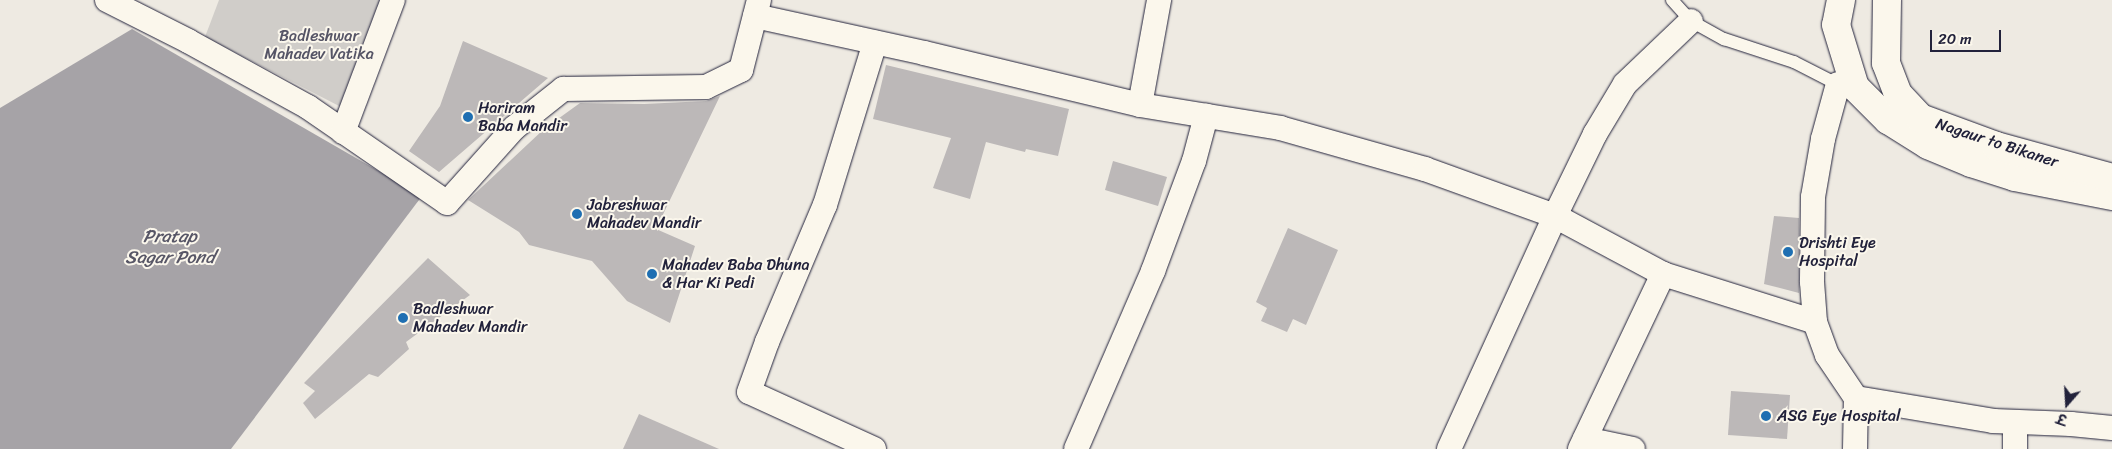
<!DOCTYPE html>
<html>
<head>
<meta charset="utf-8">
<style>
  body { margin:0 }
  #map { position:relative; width:2112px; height:449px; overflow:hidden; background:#eeeae2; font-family:Sriracha,"Playpen Sans Deva",sans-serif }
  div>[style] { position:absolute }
  .green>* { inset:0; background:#d0cdc9 }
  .water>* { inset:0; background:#a6a3a7 }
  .building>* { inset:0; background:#bcb8b8 }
  .roads { filter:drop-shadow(0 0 1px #22223b) drop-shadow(0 0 1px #22223b) }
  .service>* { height:12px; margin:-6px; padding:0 6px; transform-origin:6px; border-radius:6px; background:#fbf7ec }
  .minor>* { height:24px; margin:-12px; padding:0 12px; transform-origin:12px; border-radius:12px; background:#fbf7ec }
  .secondary>* { height:28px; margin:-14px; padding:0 14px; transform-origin:14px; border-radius:14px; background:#fbf7ec }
  .dots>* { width:14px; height:14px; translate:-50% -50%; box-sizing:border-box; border:2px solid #fbf7ec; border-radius:50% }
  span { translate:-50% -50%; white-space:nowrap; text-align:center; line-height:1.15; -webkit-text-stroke:4px #fbf7ec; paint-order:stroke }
  .park-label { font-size:16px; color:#565566 }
  .poi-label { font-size:16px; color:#22223b }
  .left { translate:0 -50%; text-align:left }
  .street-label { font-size:16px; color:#22223b }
  .water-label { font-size:18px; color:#575666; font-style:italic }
  .north { position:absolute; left:2042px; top:379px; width:50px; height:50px; -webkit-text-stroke:4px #fbf7ec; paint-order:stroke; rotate:199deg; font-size:14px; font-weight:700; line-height:20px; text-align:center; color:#22223b }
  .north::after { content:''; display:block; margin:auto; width:18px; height:22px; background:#22223b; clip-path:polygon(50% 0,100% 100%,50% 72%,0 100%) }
  .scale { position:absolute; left:1930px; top:30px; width:71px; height:22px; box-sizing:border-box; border:2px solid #22223b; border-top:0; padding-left:6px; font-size:15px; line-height:18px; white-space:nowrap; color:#22223b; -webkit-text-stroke:4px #fbf7ec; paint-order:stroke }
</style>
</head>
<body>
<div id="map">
  <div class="green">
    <i style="clip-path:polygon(219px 0,384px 0,343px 108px,205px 37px)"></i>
  </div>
  <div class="water">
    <i style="clip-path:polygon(132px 29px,422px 196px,231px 449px,0 449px,0 108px)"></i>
  </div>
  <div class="building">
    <i style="clip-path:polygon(463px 41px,548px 78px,439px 172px,409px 151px,440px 106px)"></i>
    <i style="clip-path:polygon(886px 65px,1069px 109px,1058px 156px,1026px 149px,1025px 152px,986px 142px,970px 199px,933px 188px,951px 138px,873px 119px)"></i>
    <i style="clip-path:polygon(720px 96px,656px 229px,695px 246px,670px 323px,627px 301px,592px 261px,529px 245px,519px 232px,468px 200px,544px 129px,580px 103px,644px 104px,706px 101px)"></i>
    <i style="clip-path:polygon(1113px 161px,1167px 177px,1158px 206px,1105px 190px)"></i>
    <i style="clip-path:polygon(1774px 216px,1799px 218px,1799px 293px,1764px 284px)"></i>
    <i style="clip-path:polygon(1288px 228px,1338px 250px,1306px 325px,1293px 319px,1287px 332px,1261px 321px,1267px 308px,1256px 302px)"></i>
    <i style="clip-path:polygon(428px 258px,470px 295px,406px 342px,409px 349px,378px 377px,369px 374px,315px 419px,303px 403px,315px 391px,304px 383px)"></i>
    <i style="clip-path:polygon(1731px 391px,1790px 395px,1787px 439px,1728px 435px)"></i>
    <i style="clip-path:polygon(639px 414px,719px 449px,623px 449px)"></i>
  </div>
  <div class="roads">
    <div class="service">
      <i style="left:1672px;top:0;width:28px;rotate:48deg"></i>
      <i style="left:1691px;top:21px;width:38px;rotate:29deg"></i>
      <i style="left:1724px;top:39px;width:74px;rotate:18.2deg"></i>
      <i style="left:1794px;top:62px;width:53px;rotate:27.1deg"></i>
    </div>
    <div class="minor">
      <i style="left:107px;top:0;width:91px;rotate:26.8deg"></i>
      <i style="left:188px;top:41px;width:137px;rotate:28.8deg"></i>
      <i style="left:308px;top:107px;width:169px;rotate:34.6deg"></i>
      <i style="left:447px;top:203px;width:101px;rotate:-48.2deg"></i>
      <i style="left:514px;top:128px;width:63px;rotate:-38.5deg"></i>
      <i style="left:563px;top:89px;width:143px;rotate:-0.8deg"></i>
      <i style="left:706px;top:87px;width:39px;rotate:-26deg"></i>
      <i style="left:741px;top:70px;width:72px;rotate:-75.6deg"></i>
      <i style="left:755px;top:16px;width:173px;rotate:12.3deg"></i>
      <i style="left:924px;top:53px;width:222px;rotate:13.5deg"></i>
      <i style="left:1140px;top:105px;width:107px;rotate:-79.7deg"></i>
      <i style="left:1838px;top:84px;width:57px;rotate:105.3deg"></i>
      <i style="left:1823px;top:139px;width:59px;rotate:99.8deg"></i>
      <i style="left:1813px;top:197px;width:85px;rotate:90.7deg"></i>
      <i style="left:1812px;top:282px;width:40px;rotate:85.7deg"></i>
      <i style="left:1815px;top:322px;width:35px;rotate:70deg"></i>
      <i style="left:1827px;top:355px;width:52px;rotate:56deg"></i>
      <i style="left:1856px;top:398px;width:139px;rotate:9.5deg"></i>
      <i style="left:1993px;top:421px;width:78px;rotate:2.2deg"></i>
      <i style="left:2071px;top:424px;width:41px;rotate:5.6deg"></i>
      <i style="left:1140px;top:105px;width:142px;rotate:9.3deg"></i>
      <i style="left:1280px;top:128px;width:151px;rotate:15.8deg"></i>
      <i style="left:1425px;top:169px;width:138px;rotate:19.9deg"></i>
      <i style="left:1555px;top:216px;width:123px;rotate:28.2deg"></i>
      <i style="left:1663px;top:274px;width:159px;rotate:17.5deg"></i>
      <i style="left:343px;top:132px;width:141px;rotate:-69.3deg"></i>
      <i style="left:1585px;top:439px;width:49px;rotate:11.8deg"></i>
      <i style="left:874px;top:449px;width:137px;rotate:-155.5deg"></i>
      <i style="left:749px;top:392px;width:53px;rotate:-70.2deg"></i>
      <i style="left:767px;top:342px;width:149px;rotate:-67.1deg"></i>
      <i style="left:825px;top:205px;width:170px;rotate:-72.9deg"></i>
      <i style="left:1076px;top:449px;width:194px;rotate:-66.6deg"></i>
      <i style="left:1153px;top:271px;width:117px;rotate:-69.6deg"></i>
      <i style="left:1194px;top:161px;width:47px;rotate:-75.1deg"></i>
      <i style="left:1449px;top:449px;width:256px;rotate:-65.5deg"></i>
      <i style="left:1555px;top:216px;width:91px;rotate:-64deg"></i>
      <i style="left:1595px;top:134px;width:58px;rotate:-59deg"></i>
      <i style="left:1625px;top:84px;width:91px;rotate:-43.7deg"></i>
      <i style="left:1580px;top:449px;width:194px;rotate:-64.6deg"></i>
      <i style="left:1855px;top:449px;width:51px;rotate:-88.9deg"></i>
      <i style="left:2015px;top:449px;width:27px;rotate:-90deg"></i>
    </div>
    <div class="secondary">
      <i style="left:1841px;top:0;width:25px;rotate:101deg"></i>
      <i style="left:1836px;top:25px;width:65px;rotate:73deg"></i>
      <i style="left:1855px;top:87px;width:47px;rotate:45deg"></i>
      <i style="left:1888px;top:120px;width:47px;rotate:32deg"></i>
      <i style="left:1928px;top:145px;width:47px;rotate:22.7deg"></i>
      <i style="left:1971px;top:163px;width:46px;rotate:17.7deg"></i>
      <i style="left:2015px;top:177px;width:99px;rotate:11.1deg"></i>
      <i style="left:1887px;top:0;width:63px;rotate:90.9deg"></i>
      <i style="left:1886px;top:63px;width:33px;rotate:69deg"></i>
      <i style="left:1898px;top:94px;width:33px;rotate:47deg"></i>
      <i style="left:1920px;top:118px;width:81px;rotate:20.2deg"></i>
      <i style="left:1996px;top:146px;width:120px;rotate:15.4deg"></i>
    </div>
  </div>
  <div class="dots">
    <i style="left:468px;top:117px;background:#1f6fb2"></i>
    <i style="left:577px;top:214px;background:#1f6fb2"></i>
    <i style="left:1788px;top:252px;background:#1f6fb2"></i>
    <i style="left:652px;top:274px;background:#1f6fb2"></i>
    <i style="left:403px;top:318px;background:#1f6fb2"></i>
    <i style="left:1766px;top:416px;background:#1f6fb2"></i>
  </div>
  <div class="park-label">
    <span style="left:319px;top:45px">Badleshwar<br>Mahadev Vatika</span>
  </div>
  <div class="poi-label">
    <span class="left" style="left:478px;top:117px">Hariram<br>Baba Mandir</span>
    <span class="left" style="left:587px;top:214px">Jabreshwar<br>Mahadev Mandir</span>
    <span class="left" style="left:1799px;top:252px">Drishti Eye<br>Hospital</span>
    <span class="left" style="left:662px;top:274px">Mahadev Baba Dhuna<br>&amp; Har Ki Pedi</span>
    <span class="left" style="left:413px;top:318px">Badleshwar<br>Mahadev Mandir</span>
    <span class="left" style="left:1777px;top:416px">ASG Eye Hospital</span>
  </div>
  <div class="street-label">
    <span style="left:1997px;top:143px;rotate:18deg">Nagaur to Bikaner</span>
  </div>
  <div class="water-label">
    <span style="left:170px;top:247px">Pratap<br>Sagar Pond</span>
  </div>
  <div class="north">उ</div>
  <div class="scale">20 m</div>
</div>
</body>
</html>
